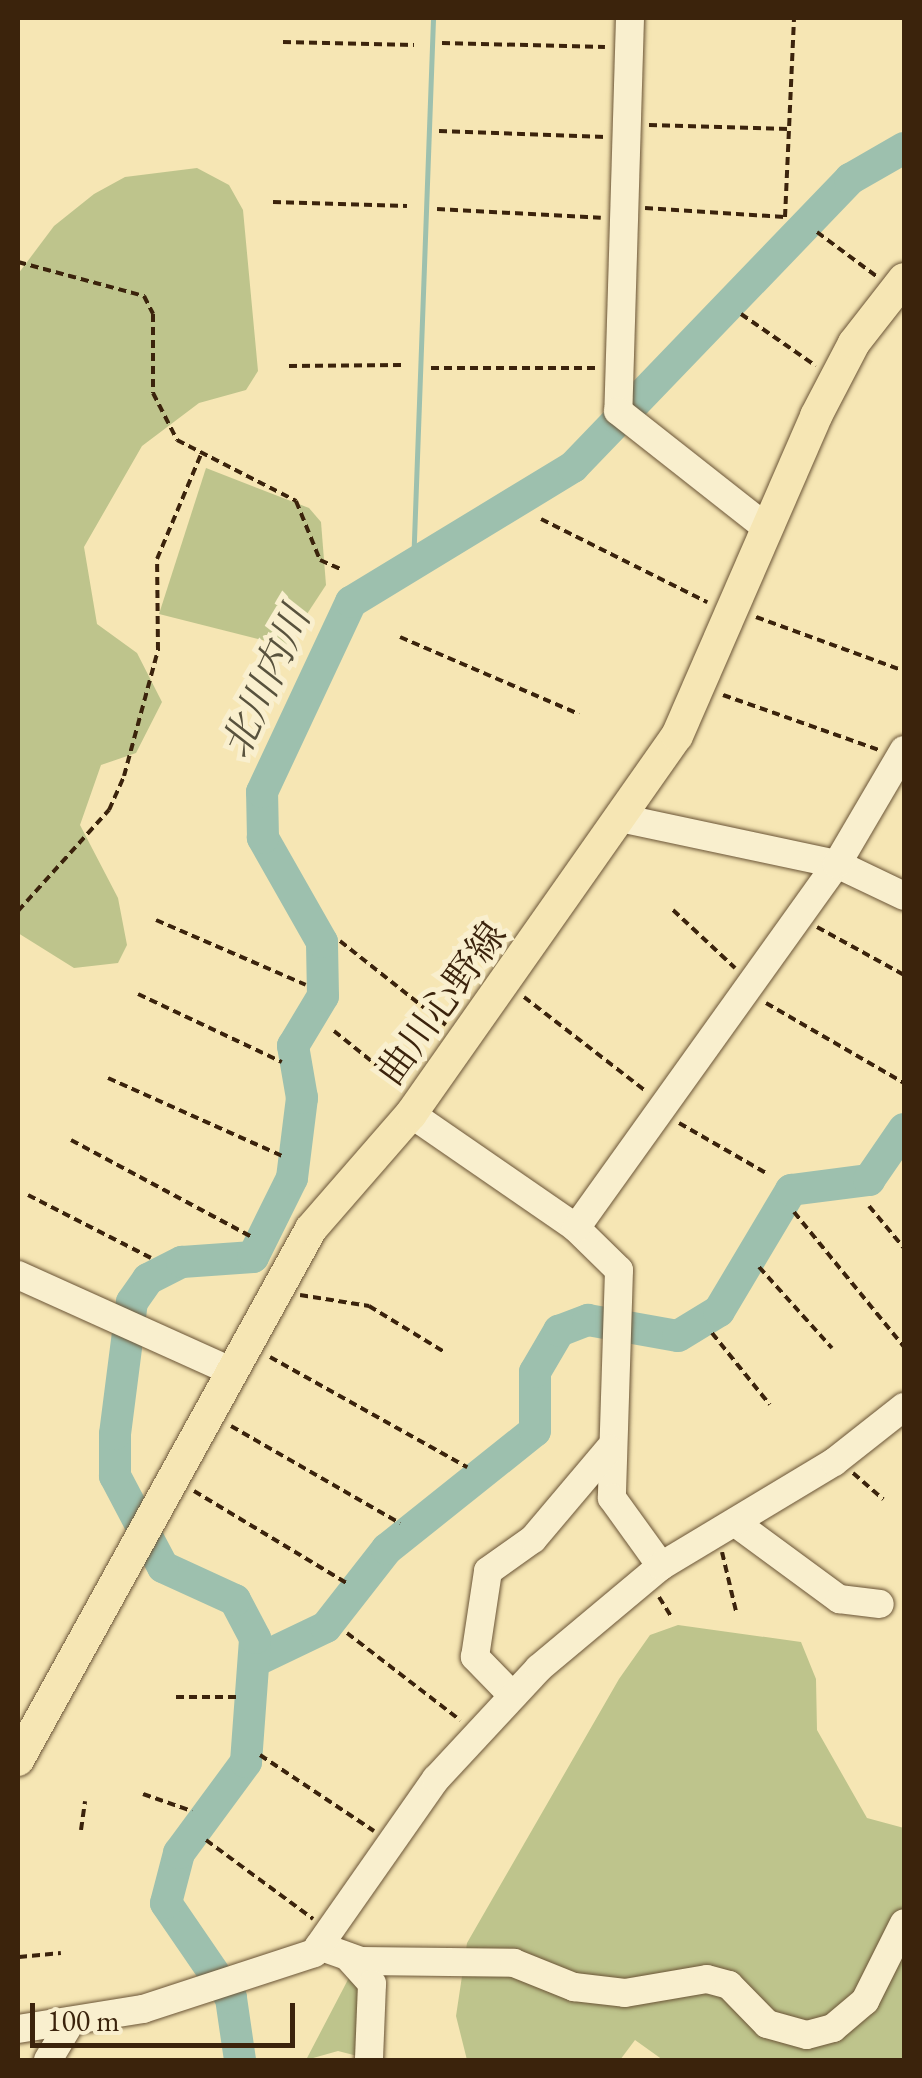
<!DOCTYPE html>
<html>
<head>
<meta charset="utf-8">
<style>
  body { margin:0 }
  #map { position:relative; width:922px; height:2078px; overflow:hidden; background:#f6e6b4; font-family:"EB Garamond","Noto Serif JP",serif }
  div>[style] { position:absolute }
  .green>* { inset:0; background:#bec48c }
  .stream>* { height:5px; margin:-2.5px; padding:0 2.5px; transform-origin:2.5px; border-radius:2.5px; background:#9dc0ae }
  .river>* { height:32px; margin:-16px; padding:0 16px; transform-origin:16px; border-radius:16px; background:#9dc0ae }
  .path>* { height:4px; margin-top:-2px; transform-origin:0; background:repeating-linear-gradient(90deg,#3b230c 0 8px,transparent 0 13px) }
  .roads { filter:drop-shadow(0 0 2px #6a5436) drop-shadow(0 0 2px #6a5436) }
  .minor>* { height:28px; margin:-14px; padding:0 14px; transform-origin:14px; border-radius:14px; background:#f9efce }
  .major>* { height:32px; margin:-16px; padding:0 16px; transform-origin:16px; border-radius:16px; background:#f6e6b4 }
  span { translate:-50% -50%; white-space:nowrap; text-align:center; line-height:1.15; -webkit-text-stroke:10px #f9efce; paint-order:stroke }
  .street-label { font-size:38px; color:#3b230c }
  .water-label { font-size:40px; color:#58523d; font-style:italic }
  .frame { position:absolute; inset:0; border:20px solid #3b230c; pointer-events:none }
  .scale { position:absolute; left:30px; top:2003px; width:265px; height:45px; box-sizing:border-box; border:5px solid #3b230c; border-top:0; padding-left:12px; font-size:30px; line-height:35px; white-space:nowrap; color:#3b230c; -webkit-text-stroke:8px #f9efce; paint-order:stroke }
</style>
</head>
<body>
<div id="map">
  <div class="green">
    <i style="clip-path:polygon(197px 168px,229px 185px,243px 210px,258px 371px,246px 390px,199px 403px,142px 446px,84px 547px,97px 624px,137px 653px,162px 702px,136px 753px,101px 765px,80px 825px,118px 898px,127px 945px,118px 963px,74px 968px,18px 933px,18px 274px,54px 226px,94px 194px,125px 177px)"></i>
    <i style="clip-path:polygon(206px 468px,309px 508px,321px 522px,326px 585px,286px 646px,159px 614px)"></i>
    <i style="clip-path:polygon(678px 1625px,801px 1642px,816px 1679px,817px 1730px,867px 1818px,904px 1828px,904px 2060px,663px 2060px,635px 2040px,620px 2060px,467px 2060px,456px 2016px,467px 1943px,619px 1679px,650px 1635px)"></i>
    <i style="clip-path:polygon(353px 1970px,364px 1975px,373px 2060px,338px 2051px,306px 2060px)"></i>
  </div>
  <div class="stream">
    <i style="left:413px;top:567px;width:549px;rotate:-87.91deg"></i>
  </div>
  <div class="river">
    <i style="left:259px;top:1659px;width:74px;rotate:-25.5deg"></i>
    <i style="left:326px;top:1627px;width:99px;rotate:-52deg"></i>
    <i style="left:387px;top:1549px;width:189px;rotate:-38.6deg"></i>
    <i style="left:535px;top:1431px;width:59px;rotate:-90deg"></i>
    <i style="left:535px;top:1372px;width:48px;rotate:-59.7deg"></i>
    <i style="left:559px;top:1331px;width:31px;rotate:-21deg"></i>
    <i style="left:588px;top:1320px;width:91px;rotate:10.1deg"></i>
    <i style="left:678px;top:1336px;width:48px;rotate:-31.4deg"></i>
    <i style="left:719px;top:1311px;width:141px;rotate:-59.2deg"></i>
    <i style="left:791px;top:1190px;width:79px;rotate:-7.3deg"></i>
    <i style="left:869px;top:1180px;width:62px;rotate:-55.5deg"></i>
    <i style="left:240px;top:2060px;width:63px;rotate:-98.3deg"></i>
    <i style="left:231px;top:1998px;width:115px;rotate:-124.4deg"></i>
    <i style="left:166px;top:1903px;width:52px;rotate:-75.4deg"></i>
    <i style="left:179px;top:1853px;width:113px;rotate:-53.6deg"></i>
    <i style="left:246px;top:1762px;width:124px;rotate:-85.8deg"></i>
    <i style="left:255px;top:1638px;width:43px;rotate:-117.8deg"></i>
    <i style="left:235px;top:1600px;width:79px;rotate:-155.4deg"></i>
    <i style="left:163px;top:1567px;width:103px;rotate:-117.8deg"></i>
    <i style="left:115px;top:1476px;width:42px;rotate:-90deg"></i>
    <i style="left:115px;top:1434px;width:133px;rotate:-82.7deg"></i>
    <i style="left:132px;top:1302px;width:28px;rotate:-55deg"></i>
    <i style="left:148px;top:1279px;width:38px;rotate:-27deg"></i>
    <i style="left:182px;top:1262px;width:71px;rotate:-4deg"></i>
    <i style="left:253px;top:1257px;width:88px;rotate:-63.7deg"></i>
    <i style="left:292px;top:1178px;width:81px;rotate:-82.9deg"></i>
    <i style="left:302px;top:1098px;width:53px;rotate:-99.8deg"></i>
    <i style="left:293px;top:1046px;width:58px;rotate:-59deg"></i>
    <i style="left:323px;top:996px;width:54px;rotate:-91.1deg"></i>
    <i style="left:322px;top:942px;width:120px;rotate:-119.6deg"></i>
    <i style="left:263px;top:838px;width:46px;rotate:-91.2deg"></i>
    <i style="left:262px;top:792px;width:210px;rotate:-64.9deg"></i>
    <i style="left:351px;top:602px;width:260px;rotate:-31.3deg"></i>
    <i style="left:573px;top:467px;width:400px;rotate:-46.1deg"></i>
    <i style="left:850px;top:179px;width:62px;rotate:-29.9deg"></i>
  </div>
  <div class="path">
    <i style="left:283px;top:42px;width:131px;rotate:1.3deg"></i>
    <i style="left:442px;top:43px;width:163px;rotate:1.4deg"></i>
    <i style="left:649px;top:125px;width:140px;rotate:1.6deg"></i>
    <i style="left:439px;top:131px;width:167px;rotate:2.1deg"></i>
    <i style="left:273px;top:202px;width:134px;rotate:1.7deg"></i>
    <i style="left:645px;top:208px;width:140px;rotate:3.7deg"></i>
    <i style="left:785px;top:217px;width:199px;rotate:-87.4deg"></i>
    <i style="left:437px;top:209px;width:164px;rotate:3.1deg"></i>
    <i style="left:817px;top:232px;width:74px;rotate:36.7deg"></i>
    <i style="left:18px;top:262px;width:131px;rotate:15.1deg"></i>
    <i style="left:144px;top:296px;width:20px;rotate:63deg"></i>
    <i style="left:153px;top:314px;width:79px;rotate:90deg"></i>
    <i style="left:153px;top:393px;width:53px;rotate:62.9deg"></i>
    <i style="left:177px;top:440px;width:134px;rotate:27.1deg"></i>
    <i style="left:296px;top:501px;width:64px;rotate:67.9deg"></i>
    <i style="left:320px;top:560px;width:22px;rotate:24deg"></i>
    <i style="left:741px;top:314px;width:91px;rotate:34.7deg"></i>
    <i style="left:289px;top:366px;width:112px;rotate:-0.5deg"></i>
    <i style="left:431px;top:368px;width:167px"></i>
    <i style="left:541px;top:519px;width:186px;rotate:26.6deg"></i>
    <i style="left:756px;top:617px;width:158px;rotate:20deg"></i>
    <i style="left:400px;top:637px;width:195px;rotate:23.3deg"></i>
    <i style="left:723px;top:695px;width:165px;rotate:19.4deg"></i>
    <i style="left:673px;top:910px;width:85px;rotate:43.1deg"></i>
    <i style="left:18px;top:911px;width:136px;rotate:-48deg"></i>
    <i style="left:109px;top:810px;width:37px;rotate:-66deg"></i>
    <i style="left:124px;top:776px;width:131px;rotate:-74.9deg"></i>
    <i style="left:158px;top:650px;width:91px;rotate:-90.6deg"></i>
    <i style="left:157px;top:559px;width:116px;rotate:-67.2deg"></i>
    <i style="left:156px;top:920px;width:163px;rotate:23.4deg"></i>
    <i style="left:817px;top:927px;width:99px;rotate:28.9deg"></i>
    <i style="left:340px;top:941px;width:135px;rotate:38.4deg"></i>
    <i style="left:138px;top:994px;width:159px;rotate:25.3deg"></i>
    <i style="left:524px;top:997px;width:155px;rotate:37.7deg"></i>
    <i style="left:766px;top:1003px;width:160px;rotate:30.1deg"></i>
    <i style="left:334px;top:1031px;width:85px;rotate:38.8deg"></i>
    <i style="left:108px;top:1078px;width:194px;rotate:24.1deg"></i>
    <i style="left:679px;top:1123px;width:100px;rotate:29.9deg"></i>
    <i style="left:71px;top:1140px;width:205px;rotate:28.2deg"></i>
    <i style="left:28px;top:1195px;width:138px;rotate:27.1deg"></i>
    <i style="left:869px;top:1206px;width:55px;rotate:50.2deg"></i>
    <i style="left:794px;top:1212px;width:174px;rotate:50.8deg"></i>
    <i style="left:759px;top:1267px;width:109px;rotate:48deg"></i>
    <i style="left:300px;top:1295px;width:70px;rotate:9.1deg"></i>
    <i style="left:369px;top:1306px;width:90px;rotate:31.4deg"></i>
    <i style="left:712px;top:1333px;width:92px;rotate:51.1deg"></i>
    <i style="left:270px;top:1357px;width:226px;rotate:29.2deg"></i>
    <i style="left:231px;top:1426px;width:195px;rotate:29.9deg"></i>
    <i style="left:853px;top:1473px;width:40px;rotate:41deg"></i>
    <i style="left:194px;top:1491px;width:180px;rotate:31.1deg"></i>
    <i style="left:722px;top:1552px;width:61px;rotate:76.7deg"></i>
    <i style="left:659px;top:1597px;width:25px;rotate:58deg"></i>
    <i style="left:347px;top:1633px;width:143px;rotate:37.6deg"></i>
    <i style="left:176px;top:1697px;width:65px"></i>
    <i style="left:260px;top:1755px;width:137px;rotate:33.7deg"></i>
    <i style="left:143px;top:1794px;width:52px;rotate:19.1deg"></i>
    <i style="left:81px;top:1830px;width:29px;rotate:-82deg"></i>
    <i style="left:206px;top:1840px;width:133px;rotate:36.4deg"></i>
    <i style="left:19px;top:1957px;width:42px;rotate:-5.4deg"></i>
  </div>
  <div class="roads">
    <div class="minor">
      <i style="left:630px;top:18px;width:393px;rotate:91.7deg"></i>
      <i style="left:618px;top:411px;width:191px;rotate:38.2deg"></i>
      <i style="left:625px;top:819px;width:217px;rotate:12deg"></i>
      <i style="left:837px;top:864px;width:74px;rotate:25.5deg"></i>
      <i style="left:411px;top:1114px;width:201px;rotate:34.6deg"></i>
      <i style="left:576px;top:1228px;width:60px;rotate:44.3deg"></i>
      <i style="left:619px;top:1270px;width:228px;rotate:91.8deg"></i>
      <i style="left:612px;top:1498px;width:84px;rotate:54.2deg"></i>
      <i style="left:576px;top:1228px;width:448px;rotate:-54.4deg"></i>
      <i style="left:837px;top:864px;width:132px;rotate:-59.6deg"></i>
      <i style="left:18px;top:1275px;width:228px;rotate:24.3deg"></i>
      <i style="left:737px;top:1524px;width:127px;rotate:36.3deg"></i>
      <i style="left:839px;top:1599px;width:41px;rotate:7deg"></i>
      <i style="left:511px;top:1694px;width:52px;rotate:-134.2deg"></i>
      <i style="left:475px;top:1657px;width:87px;rotate:-81.4deg"></i>
      <i style="left:488px;top:1571px;width:55px;rotate:-35.4deg"></i>
      <i style="left:533px;top:1539px;width:118px;rotate:-49.8deg"></i>
      <i style="left:319px;top:1946px;width:45px;rotate:19.7deg"></i>
      <i style="left:361px;top:1961px;width:153px;rotate:0.7deg"></i>
      <i style="left:514px;top:1963px;width:65px;rotate:21.8deg"></i>
      <i style="left:574px;top:1987px;width:51px;rotate:6.7deg"></i>
      <i style="left:625px;top:1993px;width:83px;rotate:-9.7deg"></i>
      <i style="left:707px;top:1979px;width:23px;rotate:15deg"></i>
      <i style="left:729px;top:1985px;width:54px;rotate:45.7deg"></i>
      <i style="left:767px;top:2024px;width:41px;rotate:15.4deg"></i>
      <i style="left:807px;top:2035px;width:27px;rotate:-15deg"></i>
      <i style="left:833px;top:2028px;width:42px;rotate:-40.2deg"></i>
      <i style="left:865px;top:2001px;width:87px;rotate:-63.4deg"></i>
      <i style="left:348px;top:1957px;width:36px;rotate:48deg"></i>
      <i style="left:372px;top:1984px;width:76px;rotate:92.3deg"></i>
      <i style="left:18px;top:2029px;width:127px;rotate:-9.1deg"></i>
      <i style="left:143px;top:2009px;width:180px;rotate:-18.1deg"></i>
      <i style="left:314px;top:1953px;width:213px;rotate:-55deg"></i>
      <i style="left:436px;top:1779px;width:151px;rotate:-47.1deg"></i>
      <i style="left:539px;top:1668px;width:159px;rotate:-39.9deg"></i>
      <i style="left:661px;top:1566px;width:202px;rotate:-31deg"></i>
      <i style="left:834px;top:1462px;width:89px;rotate:-38.2deg"></i>
      <i style="left:48px;top:2060px;width:41px;rotate:-59deg"></i>
    </div>
    <div class="major">
      <i style="left:18px;top:1760px;width:606px;rotate:-61.11deg"></i>
      <i style="left:311px;top:1229px;width:152px;rotate:-49deg"></i>
      <i style="left:411px;top:1114px;width:462px;rotate:-54.9deg"></i>
      <i style="left:677px;top:736px;width:349px;rotate:-66.5deg"></i>
      <i style="left:816px;top:416px;width:82px;rotate:-62.5deg"></i>
      <i style="left:854px;top:343px;width:81px;rotate:-52deg"></i>
    </div>
  </div>
  <div class="street-label">
    <span style="left:441px;top:1003px;rotate:-54deg">曲川心野線</span>
  </div>
  <div class="water-label">
    <span style="left:265px;top:682px;rotate:-66deg">北川内川</span>
  </div>
  <div class="frame"></div>
  <div class="scale">100 m</div>
</div>
</body>
</html>
